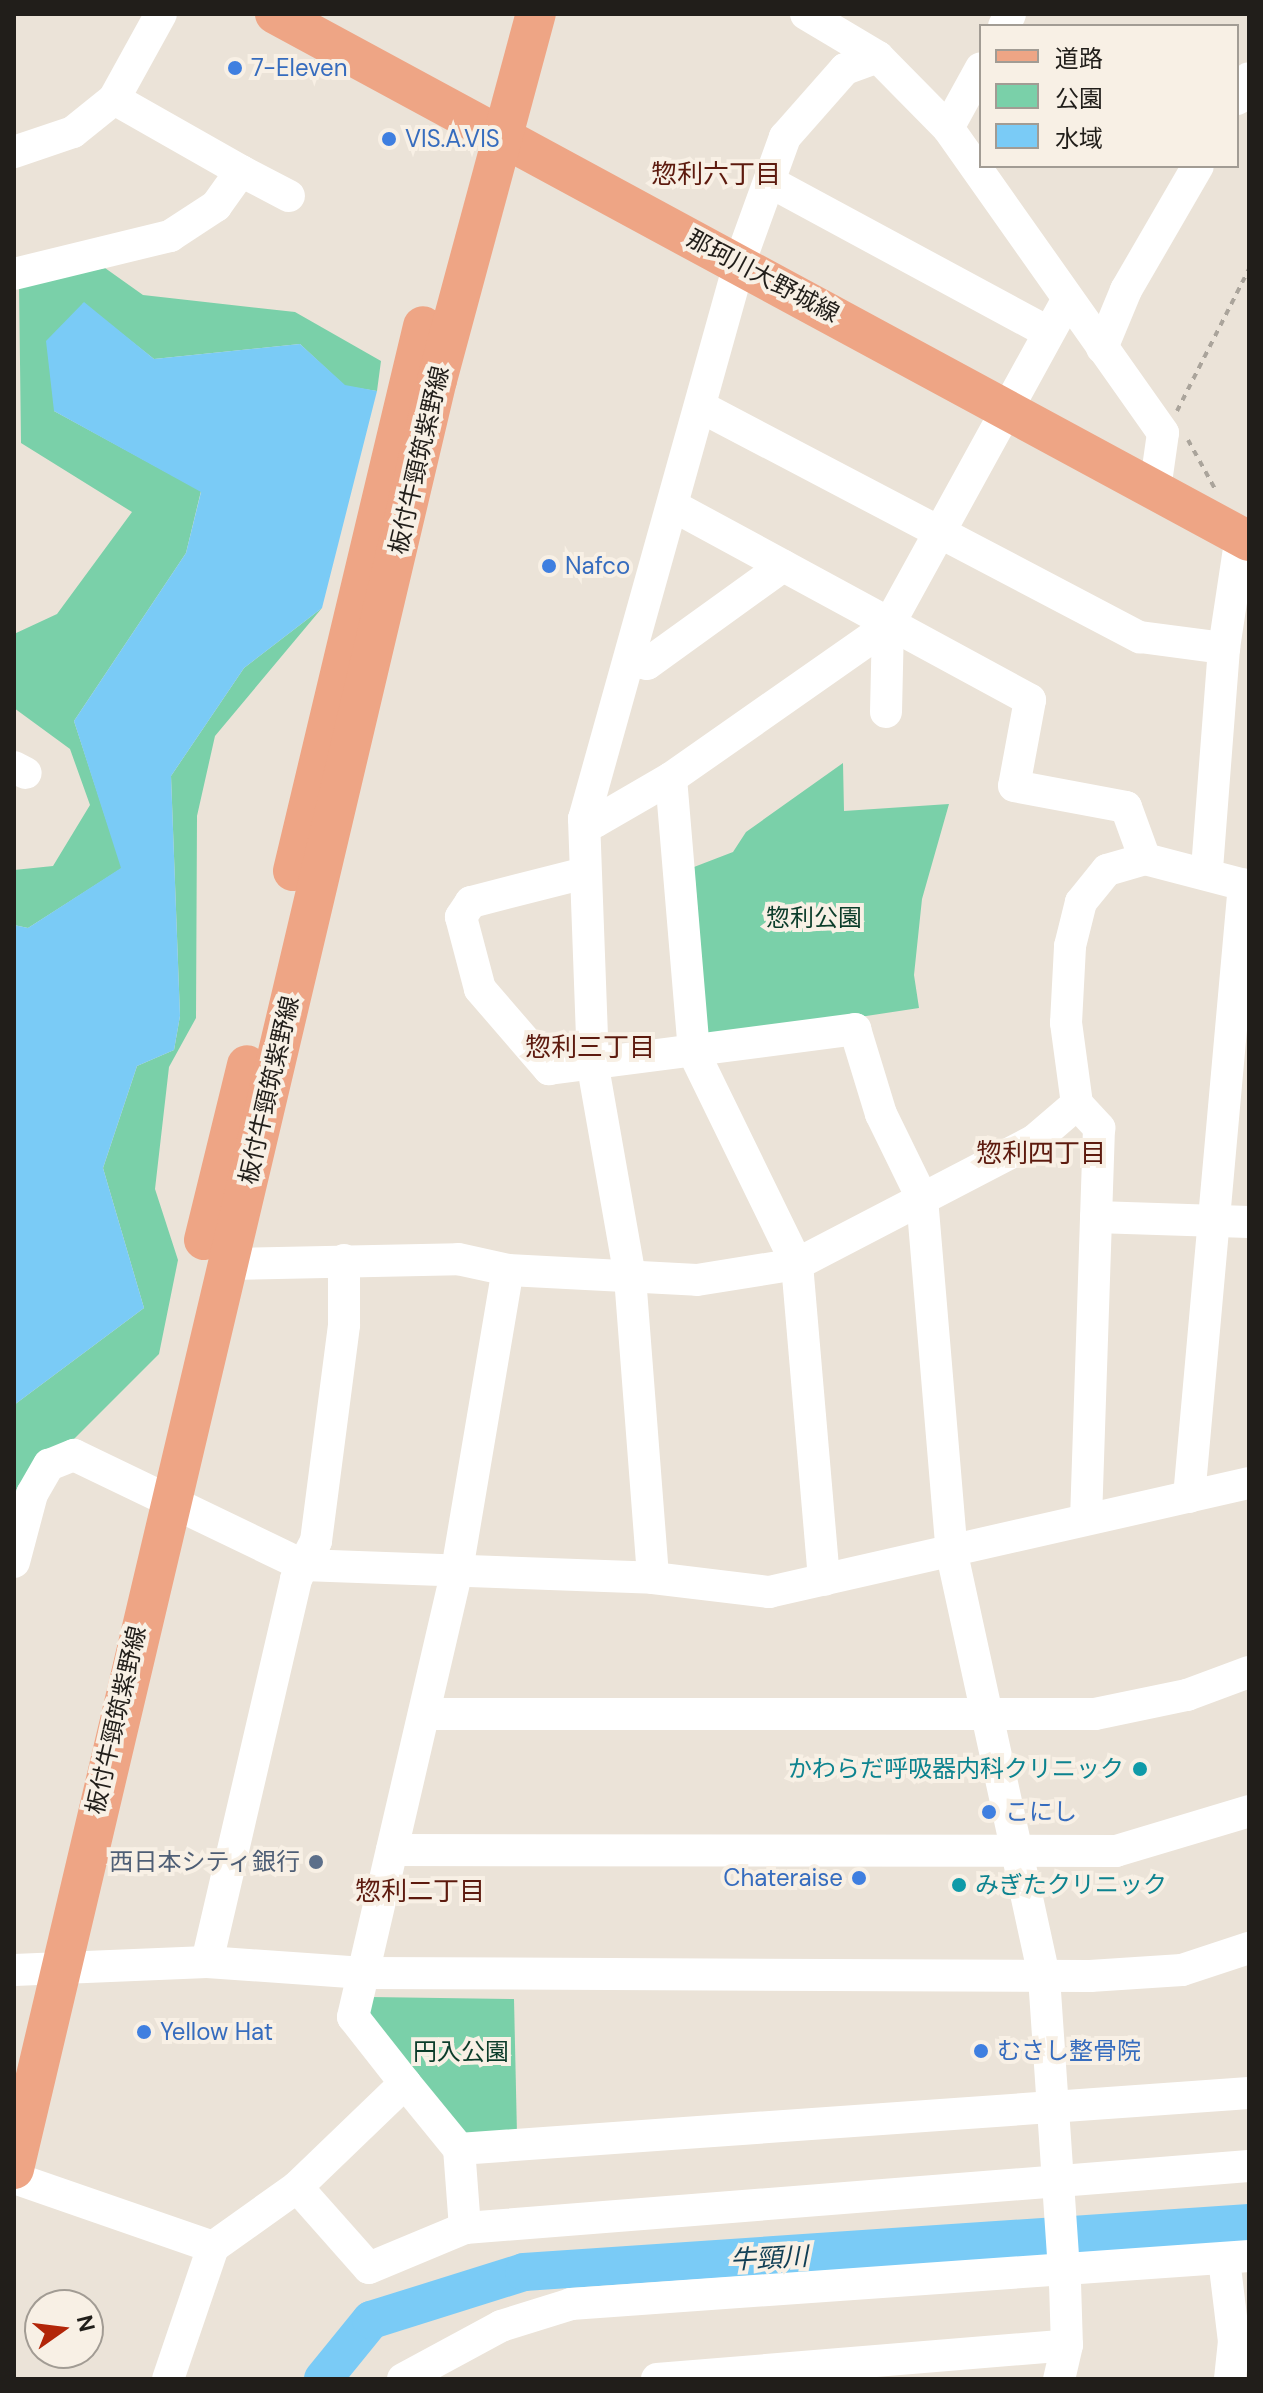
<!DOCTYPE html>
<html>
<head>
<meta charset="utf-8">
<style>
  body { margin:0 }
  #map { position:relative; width:1263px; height:2393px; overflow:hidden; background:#ebe3d8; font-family:"DM Sans","Noto Sans JP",sans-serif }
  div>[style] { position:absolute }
  .green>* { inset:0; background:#7ad0a9 }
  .water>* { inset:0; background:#7acbf6 }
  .river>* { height:38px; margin:-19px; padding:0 19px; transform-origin:19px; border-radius:19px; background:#7acbf6 }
  .path>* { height:4px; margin-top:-2px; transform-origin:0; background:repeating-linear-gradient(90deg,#aaa49b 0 6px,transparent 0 12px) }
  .minor>* { height:32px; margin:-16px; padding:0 16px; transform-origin:16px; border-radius:16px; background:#fff }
  .major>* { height:40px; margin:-20px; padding:0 20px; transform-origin:20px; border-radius:20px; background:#eea585 }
  .dots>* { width:22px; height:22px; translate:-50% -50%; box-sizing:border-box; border:4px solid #f8f0e5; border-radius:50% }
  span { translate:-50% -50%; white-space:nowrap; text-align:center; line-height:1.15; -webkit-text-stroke:8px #f8f0e5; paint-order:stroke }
  .shop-label { font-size:24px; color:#366cbe }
  .left { translate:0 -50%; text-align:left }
  .right { translate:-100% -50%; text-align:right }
  .street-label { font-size:24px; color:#211e1a }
  .park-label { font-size:24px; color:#0b3c2a }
  .culture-label { font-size:24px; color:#0d838f }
  .service-label { font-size:24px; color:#4e5e75 }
  .neighbourhood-label { font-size:26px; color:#5d1a0e }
  .water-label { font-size:26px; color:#103e54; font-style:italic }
  .frame { position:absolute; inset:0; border:16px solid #211e1a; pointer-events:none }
  .legend { position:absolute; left:979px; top:24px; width:260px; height:144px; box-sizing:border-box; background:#f8f0e5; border:2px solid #a29c94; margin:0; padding:10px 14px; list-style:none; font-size:24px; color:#211e1a }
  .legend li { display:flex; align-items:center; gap:16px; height:40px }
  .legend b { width:40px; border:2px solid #a29c94 }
  .north { position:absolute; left:24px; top:2289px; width:80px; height:80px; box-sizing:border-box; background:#f8f0e5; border:2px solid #a29c94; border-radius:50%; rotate:76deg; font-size:22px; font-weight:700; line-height:32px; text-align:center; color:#211e1a }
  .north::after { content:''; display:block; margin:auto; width:28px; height:36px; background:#b22609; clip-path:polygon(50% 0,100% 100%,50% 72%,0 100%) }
</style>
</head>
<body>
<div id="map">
  <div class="green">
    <i style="clip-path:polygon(105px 268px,143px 295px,295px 312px,381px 361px,377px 391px,345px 386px,300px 344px,154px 359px,83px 303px,54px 411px,201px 491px,186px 553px,74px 721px,122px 868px,28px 928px,14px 925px,14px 870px,53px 866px,90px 805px,70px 749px,14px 708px,14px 634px,57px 614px,132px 512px,21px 443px,19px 283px)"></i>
    <i style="clip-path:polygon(322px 608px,215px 736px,197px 816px,196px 1018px,169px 1067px,155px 1189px,178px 1260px,159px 1354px,14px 1499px,14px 1405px,144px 1308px,103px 1168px,137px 1066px,174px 1050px,180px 1016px,171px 776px,244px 668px)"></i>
    <i style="clip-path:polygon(843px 763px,844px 811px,949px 804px,922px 899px,914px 975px,919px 1008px,708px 1040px,694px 867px,733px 852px,746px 832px)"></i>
    <i style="clip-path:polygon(370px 1997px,514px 1999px,517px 2135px,464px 2138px,365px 2019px)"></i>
  </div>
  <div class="water">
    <i style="clip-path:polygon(84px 302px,154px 359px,300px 344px,345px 385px,377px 391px,322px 608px,244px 668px,171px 776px,180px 1016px,174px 1050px,137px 1066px,103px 1168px,144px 1308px,14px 1405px,14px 925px,28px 928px,121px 868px,74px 721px,186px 553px,201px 492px,54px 411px,46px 341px)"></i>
  </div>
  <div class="river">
    <i style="left:323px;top:2379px;width:76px;rotate:-50.9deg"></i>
    <i style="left:371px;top:2320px;width:160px;rotate:-17.4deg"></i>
    <i style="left:524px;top:2272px;width:727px;rotate:-3.87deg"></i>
  </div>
  <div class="path">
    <i style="left:1177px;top:411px;width:159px;rotate:-63.1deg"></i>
    <i style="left:1188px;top:440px;width:56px;rotate:61.1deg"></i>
  </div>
  <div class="minor">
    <i style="left:806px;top:14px;width:84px;rotate:30.8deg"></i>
    <i style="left:878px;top:57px;width:100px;rotate:45.4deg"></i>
    <i style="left:948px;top:128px;width:373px;rotate:54.8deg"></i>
    <i style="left:1163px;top:433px;width:57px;rotate:98.1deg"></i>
    <i style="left:1004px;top:26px;width:13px;rotate:-63deg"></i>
    <i style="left:878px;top:57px;width:35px;rotate:160deg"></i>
    <i style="left:845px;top:69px;width:91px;rotate:131.4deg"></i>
    <i style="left:785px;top:137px;width:132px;rotate:109.9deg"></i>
    <i style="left:740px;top:261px;width:579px;rotate:105.62deg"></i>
    <i style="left:584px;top:819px;width:248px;rotate:87.9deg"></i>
    <i style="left:593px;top:1067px;width:213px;rotate:80deg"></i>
    <i style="left:630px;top:1277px;width:302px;rotate:85.6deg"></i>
    <i style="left:653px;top:1578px;width:117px;rotate:6.9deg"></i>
    <i style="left:769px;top:1592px;width:492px;rotate:-12.8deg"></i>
    <i style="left:1237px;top:99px;width:24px;rotate:-60deg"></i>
    <i style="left:948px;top:128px;width:68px;rotate:-61.2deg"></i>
    <i style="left:14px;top:152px;width:62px;rotate:-18.7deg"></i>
    <i style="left:73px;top:132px;width:53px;rotate:-38.8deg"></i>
    <i style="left:114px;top:99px;width:97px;rotate:-61.1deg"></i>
    <i style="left:241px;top:171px;width:54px;rotate:27.5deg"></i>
    <i style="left:772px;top:183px;width:311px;rotate:28.4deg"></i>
    <i style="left:14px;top:274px;width:161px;rotate:-13.7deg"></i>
    <i style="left:170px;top:236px;width:55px;rotate:-33.1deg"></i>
    <i style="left:216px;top:206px;width:43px;rotate:-54.5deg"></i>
    <i style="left:241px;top:171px;width:146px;rotate:-150.4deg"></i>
    <i style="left:1102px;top:348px;width:63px;rotate:-67.5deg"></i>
    <i style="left:1126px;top:290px;width:143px;rotate:-59.9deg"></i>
    <i style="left:701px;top:407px;width:496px;rotate:27.7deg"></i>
    <i style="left:1140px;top:637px;width:85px;rotate:7.5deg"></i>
    <i style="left:675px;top:507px;width:404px;rotate:28.5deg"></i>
    <i style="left:1030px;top:700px;width:87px;rotate:100.5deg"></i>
    <i style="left:1014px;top:786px;width:114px;rotate:10.6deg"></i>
    <i style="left:1126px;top:807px;width:55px;rotate:69.9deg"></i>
    <i style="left:632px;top:661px;width:15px;rotate:11deg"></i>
    <i style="left:647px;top:664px;width:168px;rotate:-35.8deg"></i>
    <i style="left:886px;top:712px;width:86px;rotate:-88.7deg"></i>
    <i style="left:14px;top:767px;width:13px;rotate:27deg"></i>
    <i style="left:671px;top:778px;width:276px;rotate:85.2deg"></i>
    <i style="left:694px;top:1053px;width:235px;rotate:64deg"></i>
    <i style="left:797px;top:1264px;width:317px;rotate:85.1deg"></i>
    <i style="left:584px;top:819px;width:11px;rotate:15deg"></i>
    <i style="left:595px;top:822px;width:88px;rotate:-30.1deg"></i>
    <i style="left:671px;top:778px;width:265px;rotate:-35deg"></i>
    <i style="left:888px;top:626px;width:373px;rotate:-61.2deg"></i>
    <i style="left:1207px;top:869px;width:222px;rotate:-85.6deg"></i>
    <i style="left:1224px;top:648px;width:113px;rotate:-81.4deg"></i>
    <i style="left:581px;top:874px;width:114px;rotate:165.7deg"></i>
    <i style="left:471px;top:902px;width:18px;rotate:124deg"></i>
    <i style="left:461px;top:917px;width:74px;rotate:75.2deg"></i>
    <i style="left:480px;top:989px;width:106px;rotate:49.2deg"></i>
    <i style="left:549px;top:1069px;width:309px;rotate:-7.4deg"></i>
    <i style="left:855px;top:1029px;width:89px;rotate:73deg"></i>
    <i style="left:881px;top:1114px;width:93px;rotate:64deg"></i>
    <i style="left:922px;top:1198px;width:357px;rotate:85.2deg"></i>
    <i style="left:952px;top:1554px;width:433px;rotate:77.7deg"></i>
    <i style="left:1044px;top:1977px;width:307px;rotate:86.1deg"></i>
    <i style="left:1065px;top:2283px;width:62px;rotate:88.2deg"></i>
    <i style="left:1067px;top:2345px;width:35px;rotate:103deg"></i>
    <i style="left:1077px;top:1104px;width:33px;rotate:47deg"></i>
    <i style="left:1099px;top:1128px;width:391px;rotate:91.9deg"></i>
    <i style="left:1096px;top:1217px;width:153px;rotate:1.9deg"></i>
    <i style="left:227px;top:1264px;width:231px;rotate:-1.2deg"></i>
    <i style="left:458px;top:1259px;width:51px;rotate:12.4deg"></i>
    <i style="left:508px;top:1270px;width:189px;rotate:3deg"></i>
    <i style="left:697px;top:1280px;width:101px;rotate:-9.1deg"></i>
    <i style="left:797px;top:1264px;width:268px;rotate:-27.5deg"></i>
    <i style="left:1035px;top:1140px;width:55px;rotate:-40.6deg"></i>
    <i style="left:1077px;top:1104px;width:82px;rotate:-97.7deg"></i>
    <i style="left:1066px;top:1023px;width:77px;rotate:-87deg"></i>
    <i style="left:1070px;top:946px;width:45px;rotate:-76deg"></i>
    <i style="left:1081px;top:902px;width:41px;rotate:-50.9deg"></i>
    <i style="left:1107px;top:870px;width:40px;rotate:-16deg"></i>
    <i style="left:1145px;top:859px;width:107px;rotate:14.6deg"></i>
    <i style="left:1189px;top:1497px;width:615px;rotate:-84.87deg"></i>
    <i style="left:14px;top:1562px;width:70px;rotate:-75.2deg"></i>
    <i style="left:32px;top:1494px;width:34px;rotate:-60deg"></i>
    <i style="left:49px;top:1465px;width:27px;rotate:-22deg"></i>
    <i style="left:74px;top:1455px;width:254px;rotate:25.7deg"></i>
    <i style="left:303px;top:1565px;width:350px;rotate:2.1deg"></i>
    <i style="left:424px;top:1714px;width:671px"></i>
    <i style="left:1095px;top:1714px;width:94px;rotate:-11.7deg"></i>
    <i style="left:1187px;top:1695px;width:66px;rotate:-20.4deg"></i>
    <i style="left:392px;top:1850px;width:724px;rotate:0.08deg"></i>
    <i style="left:1116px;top:1851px;width:139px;rotate:-16.7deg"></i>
    <i style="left:207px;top:1962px;width:393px;rotate:-76.9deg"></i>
    <i style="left:296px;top:1579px;width:43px;rotate:-62.2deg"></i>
    <i style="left:316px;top:1541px;width:218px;rotate:-82.6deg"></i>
    <i style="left:344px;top:1325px;width:65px;rotate:-90deg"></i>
    <i style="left:14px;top:1970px;width:193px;rotate:-2.4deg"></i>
    <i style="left:207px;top:1962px;width:157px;rotate:4deg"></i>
    <i style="left:364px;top:1973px;width:726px;rotate:0.24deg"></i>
    <i style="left:1090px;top:1976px;width:92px;rotate:-3.7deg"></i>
    <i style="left:1182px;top:1970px;width:71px;rotate:-18.2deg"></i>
    <i style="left:459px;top:2149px;width:792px;rotate:-4.05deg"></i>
    <i style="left:14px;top:2178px;width:211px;rotate:19.1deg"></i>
    <i style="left:213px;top:2247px;width:139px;rotate:108.8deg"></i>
    <i style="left:297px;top:2187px;width:108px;rotate:48.4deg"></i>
    <i style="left:369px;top:2268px;width:104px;rotate:-22.6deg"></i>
    <i style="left:465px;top:2228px;width:79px;rotate:-94.3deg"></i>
    <i style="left:459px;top:2149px;width:85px;rotate:-129.3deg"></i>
    <i style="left:465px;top:2228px;width:786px;rotate:-4.52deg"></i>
    <i style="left:213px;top:2247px;width:103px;rotate:-35.5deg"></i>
    <i style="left:297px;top:2187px;width:150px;rotate:-43.9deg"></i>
    <i style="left:405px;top:2083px;width:84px;rotate:-128.2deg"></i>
    <i style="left:353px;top:2017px;width:459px;rotate:-76.9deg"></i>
    <i style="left:457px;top:1570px;width:304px;rotate:-80.4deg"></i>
    <i style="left:1224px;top:2259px;width:84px;rotate:83.1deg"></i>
    <i style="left:403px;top:2379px;width:111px;rotate:-28.4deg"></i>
    <i style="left:501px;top:2326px;width:73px;rotate:-17.4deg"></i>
    <i style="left:571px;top:2304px;width:680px;rotate:-4.05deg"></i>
    <i style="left:657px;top:2379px;width:411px;rotate:-4.7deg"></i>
    <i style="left:1230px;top:2379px;width:37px;rotate:-84deg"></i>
    <i style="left:1234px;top:2342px;width:15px;rotate:-11deg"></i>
  </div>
  <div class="major">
    <i style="left:275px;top:14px;width:1107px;rotate:28.42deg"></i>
    <i style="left:293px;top:871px;width:560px;rotate:-76.58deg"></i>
    <i style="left:204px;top:1240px;width:180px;rotate:-76.2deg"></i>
    <i style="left:14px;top:2169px;width:1838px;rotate:-76.7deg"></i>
    <i style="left:437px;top:380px;width:379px;rotate:-74.9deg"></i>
  </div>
  <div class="dots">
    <i style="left:235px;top:68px;background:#3f7fe0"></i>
    <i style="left:389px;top:139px;background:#3f7fe0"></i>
    <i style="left:549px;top:566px;background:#3f7fe0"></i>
    <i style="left:1140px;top:1769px;background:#0f9aa8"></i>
    <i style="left:989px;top:1812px;background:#3f7fe0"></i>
    <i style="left:316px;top:1862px;background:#5c6f8a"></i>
    <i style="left:859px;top:1878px;background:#3f7fe0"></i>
    <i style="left:959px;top:1885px;background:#0f9aa8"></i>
    <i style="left:144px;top:2032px;background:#3f7fe0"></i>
    <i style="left:981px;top:2051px;background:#3f7fe0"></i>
  </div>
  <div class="shop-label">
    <span class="left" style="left:251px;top:68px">7-Eleven</span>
    <span class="left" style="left:405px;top:139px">VIS.A.VIS</span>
    <span class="left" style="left:565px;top:566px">Nafco</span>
    <span class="left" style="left:1005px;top:1812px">こにし</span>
    <span class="right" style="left:843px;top:1878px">Chateraise</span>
    <span class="left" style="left:160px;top:2032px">Yellow Hat</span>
    <span class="left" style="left:997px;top:2051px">むさし整骨院</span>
  </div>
  <div class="street-label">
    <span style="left:763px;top:276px;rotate:28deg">那珂川大野城線</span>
    <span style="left:419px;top:460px;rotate:-77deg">板付牛頸筑紫野線</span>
    <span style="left:269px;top:1090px;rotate:-77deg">板付牛頸筑紫野線</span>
    <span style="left:116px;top:1720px;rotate:-77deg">板付牛頸筑紫野線</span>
  </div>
  <div class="park-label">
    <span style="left:814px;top:918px">惣利公園</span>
    <span style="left:461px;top:2052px">円入公園</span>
  </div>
  <div class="culture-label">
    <span class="right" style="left:1124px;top:1769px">かわらだ呼吸器内科クリニック</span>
    <span class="left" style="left:975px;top:1885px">みぎたクリニック</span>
  </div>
  <div class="service-label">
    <span class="right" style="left:300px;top:1862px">西日本シティ銀行</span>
  </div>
  <div class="neighbourhood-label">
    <span style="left:716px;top:175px">惣利六丁目</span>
    <span style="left:590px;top:1048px">惣利三丁目</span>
    <span style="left:1041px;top:1154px">惣利四丁目</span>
    <span style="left:420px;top:1892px">惣利二丁目</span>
  </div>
  <div class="water-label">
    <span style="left:769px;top:2259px;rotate:-3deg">牛頸川</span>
  </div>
  <div class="frame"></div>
  <ul class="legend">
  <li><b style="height:10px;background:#eea585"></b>道路</li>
  <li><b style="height:22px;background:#7ad0a9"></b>公園</li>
  <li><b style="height:22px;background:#7acbf6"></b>水域</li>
  </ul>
  <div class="north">N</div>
</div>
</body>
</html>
